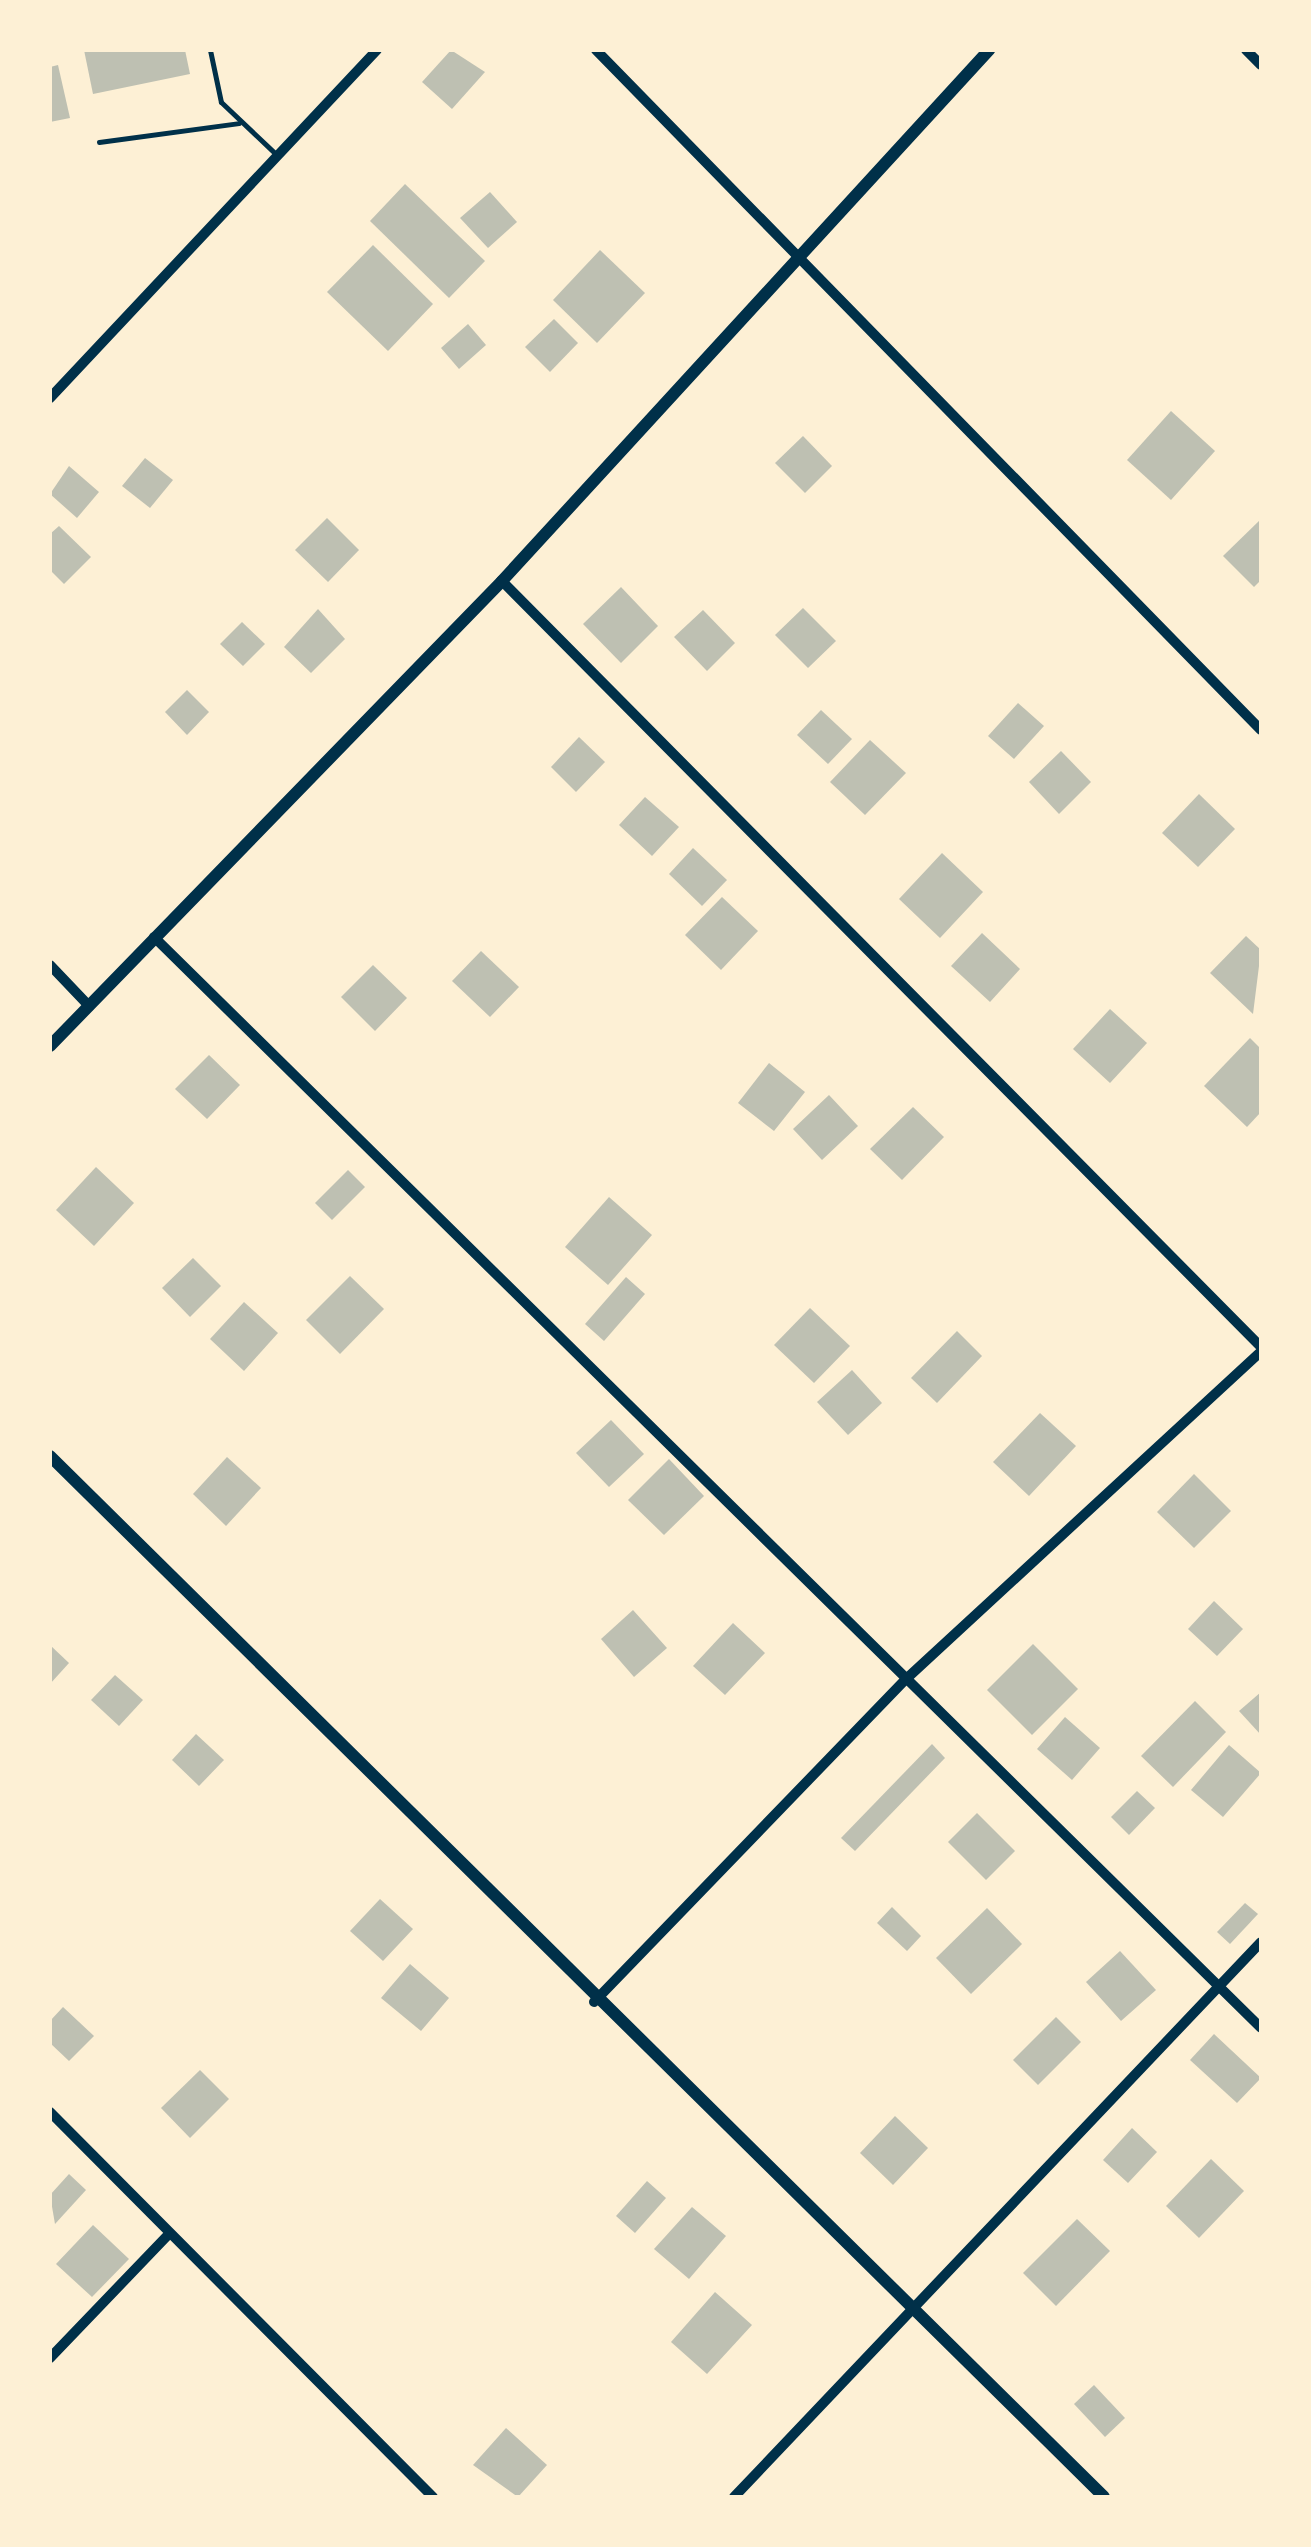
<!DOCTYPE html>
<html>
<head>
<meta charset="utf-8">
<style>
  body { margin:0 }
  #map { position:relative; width:1311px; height:2547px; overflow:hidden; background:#fdf0d5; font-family:"PT Serif",serif }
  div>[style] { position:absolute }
  .building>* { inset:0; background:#bec0b2 }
  .service>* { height:5px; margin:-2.5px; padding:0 2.5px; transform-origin:2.5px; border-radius:2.5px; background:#003049 }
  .minor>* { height:10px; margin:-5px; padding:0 5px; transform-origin:5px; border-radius:5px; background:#003049 }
  .tertiary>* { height:12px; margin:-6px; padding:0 6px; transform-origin:6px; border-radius:6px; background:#003049 }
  span { translate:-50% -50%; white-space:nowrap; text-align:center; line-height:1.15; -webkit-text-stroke:10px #fdf0d5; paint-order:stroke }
  .frame { position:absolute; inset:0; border:52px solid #fdf0d5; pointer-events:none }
</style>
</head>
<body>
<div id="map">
  <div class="building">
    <i style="clip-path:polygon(84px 50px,185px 50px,190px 74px,93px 94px)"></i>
    <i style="clip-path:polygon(451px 50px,485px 72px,452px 109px,422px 82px)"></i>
    <i style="clip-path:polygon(58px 65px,70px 118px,50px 122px,50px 67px)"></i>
    <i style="clip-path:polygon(405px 184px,485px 261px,449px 298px,370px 221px)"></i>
    <i style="clip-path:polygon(490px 192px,517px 222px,488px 248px,460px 218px)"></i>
    <i style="clip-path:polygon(373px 245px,433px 304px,388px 351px,327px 292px)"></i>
    <i style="clip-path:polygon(600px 250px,645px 293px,597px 343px,553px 300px)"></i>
    <i style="clip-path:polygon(554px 319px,578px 343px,550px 372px,525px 347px)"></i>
    <i style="clip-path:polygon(468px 324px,486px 345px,459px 369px,441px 348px)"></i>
    <i style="clip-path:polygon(1171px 411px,1215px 451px,1171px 500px,1127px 460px)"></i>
    <i style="clip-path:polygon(803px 436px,832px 466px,805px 493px,775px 463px)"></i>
    <i style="clip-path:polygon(145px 458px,173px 480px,150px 508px,122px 486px)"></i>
    <i style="clip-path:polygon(69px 466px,99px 492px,77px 518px,50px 494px)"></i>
    <i style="clip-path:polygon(327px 518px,359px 550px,328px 582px,295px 550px)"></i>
    <i style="clip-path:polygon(1261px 519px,1261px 580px,1254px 587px,1223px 556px)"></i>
    <i style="clip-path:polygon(59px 526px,91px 557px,64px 584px,50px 570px,50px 534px)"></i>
    <i style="clip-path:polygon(621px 587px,658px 626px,621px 663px,583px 624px)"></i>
    <i style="clip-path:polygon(803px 608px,836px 641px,808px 668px,775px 635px)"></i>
    <i style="clip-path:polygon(318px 609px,345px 639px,311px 673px,284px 647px)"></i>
    <i style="clip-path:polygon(703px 610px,735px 643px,707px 671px,674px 637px)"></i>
    <i style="clip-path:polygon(242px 622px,265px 644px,243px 666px,220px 644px)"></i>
    <i style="clip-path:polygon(187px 690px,209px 712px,187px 735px,165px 712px)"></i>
    <i style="clip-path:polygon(1018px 703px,1044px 726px,1014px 759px,988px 736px)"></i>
    <i style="clip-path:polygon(821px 710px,852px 739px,828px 764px,797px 735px)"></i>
    <i style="clip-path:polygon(579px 737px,605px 762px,576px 792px,551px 767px)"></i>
    <i style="clip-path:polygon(870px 740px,906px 773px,865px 815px,830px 782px)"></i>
    <i style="clip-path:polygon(1061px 751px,1091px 782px,1059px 814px,1029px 782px)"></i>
    <i style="clip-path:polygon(1199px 794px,1235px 829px,1198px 867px,1162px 833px)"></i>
    <i style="clip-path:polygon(645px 797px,679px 827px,652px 856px,619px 825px)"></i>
    <i style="clip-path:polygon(693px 848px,727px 880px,702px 906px,669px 874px)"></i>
    <i style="clip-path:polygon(942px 853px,983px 892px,940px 938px,899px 899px)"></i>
    <i style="clip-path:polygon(722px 897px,758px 931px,721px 970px,685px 935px)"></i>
    <i style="clip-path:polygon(982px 933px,1020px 969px,990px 1002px,951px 966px)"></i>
    <i style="clip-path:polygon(1246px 936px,1261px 950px,1253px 1014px,1210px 973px)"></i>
    <i style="clip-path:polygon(481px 951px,519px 987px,490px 1017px,452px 981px)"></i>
    <i style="clip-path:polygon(373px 965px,407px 998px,375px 1031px,341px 997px)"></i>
    <i style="clip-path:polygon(1110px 1009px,1147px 1043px,1110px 1083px,1073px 1049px)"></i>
    <i style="clip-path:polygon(1250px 1038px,1261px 1049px,1261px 1112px,1247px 1127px,1204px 1086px)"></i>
    <i style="clip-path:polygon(209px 1055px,240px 1085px,207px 1119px,175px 1089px)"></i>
    <i style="clip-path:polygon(769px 1063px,805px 1092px,774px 1131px,738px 1103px)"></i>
    <i style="clip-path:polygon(829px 1095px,858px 1126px,822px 1160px,793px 1129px)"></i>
    <i style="clip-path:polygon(913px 1107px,944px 1137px,902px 1180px,870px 1149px)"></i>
    <i style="clip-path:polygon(96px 1167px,134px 1203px,94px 1246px,56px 1210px)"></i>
    <i style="clip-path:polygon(348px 1170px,365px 1187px,332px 1220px,315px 1203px)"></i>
    <i style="clip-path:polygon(609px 1197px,652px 1235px,608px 1285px,565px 1247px)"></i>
    <i style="clip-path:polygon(193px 1258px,221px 1286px,190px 1317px,162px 1288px)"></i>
    <i style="clip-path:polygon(350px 1276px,384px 1309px,340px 1354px,306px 1320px)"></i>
    <i style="clip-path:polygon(626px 1277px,645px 1294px,604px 1341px,585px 1324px)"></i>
    <i style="clip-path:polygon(244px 1302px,278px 1333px,244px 1371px,210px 1339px)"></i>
    <i style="clip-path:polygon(810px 1308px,850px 1346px,814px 1383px,774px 1345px)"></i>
    <i style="clip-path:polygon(957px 1331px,982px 1356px,937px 1403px,911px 1378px)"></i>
    <i style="clip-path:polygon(852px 1370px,882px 1403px,848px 1435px,817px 1402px)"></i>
    <i style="clip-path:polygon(1040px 1413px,1076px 1446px,1029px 1496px,993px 1462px)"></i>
    <i style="clip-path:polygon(611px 1420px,644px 1454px,609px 1487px,576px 1453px)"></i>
    <i style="clip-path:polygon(227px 1457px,261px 1488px,226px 1526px,193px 1494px)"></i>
    <i style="clip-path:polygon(669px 1459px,704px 1496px,664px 1535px,628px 1500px)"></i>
    <i style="clip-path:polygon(1194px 1474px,1231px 1511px,1194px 1548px,1157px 1512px)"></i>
    <i style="clip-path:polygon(1214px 1601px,1243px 1629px,1217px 1656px,1188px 1629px)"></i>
    <i style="clip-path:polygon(633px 1610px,667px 1648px,634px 1677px,601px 1639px)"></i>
    <i style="clip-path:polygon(733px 1623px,765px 1653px,725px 1695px,693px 1666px)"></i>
    <i style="clip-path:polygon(1033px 1644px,1078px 1689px,1032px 1735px,987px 1690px)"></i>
    <i style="clip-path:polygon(50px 1645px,69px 1663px,50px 1684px)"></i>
    <i style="clip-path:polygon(115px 1675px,143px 1700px,119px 1726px,91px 1700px)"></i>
    <i style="clip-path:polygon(1261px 1692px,1261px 1735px,1239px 1711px)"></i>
    <i style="clip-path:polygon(1195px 1701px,1226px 1732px,1173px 1787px,1141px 1756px)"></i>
    <i style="clip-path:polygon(1065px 1717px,1100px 1748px,1072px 1780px,1037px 1749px)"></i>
    <i style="clip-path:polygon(196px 1734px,224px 1760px,199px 1786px,172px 1760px)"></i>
    <i style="clip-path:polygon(932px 1744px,945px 1758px,855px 1851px,841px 1838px)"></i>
    <i style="clip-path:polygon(1229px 1745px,1261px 1773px,1223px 1817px,1191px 1790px)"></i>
    <i style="clip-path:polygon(1137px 1791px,1155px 1808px,1129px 1835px,1111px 1817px)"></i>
    <i style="clip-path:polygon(977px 1813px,1015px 1851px,986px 1880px,948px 1842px)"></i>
    <i style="clip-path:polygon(380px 1899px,413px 1929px,383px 1961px,350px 1931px)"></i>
    <i style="clip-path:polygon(1245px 1903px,1258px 1914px,1230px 1944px,1217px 1932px)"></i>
    <i style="clip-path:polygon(892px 1907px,921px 1936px,907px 1951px,877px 1923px)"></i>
    <i style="clip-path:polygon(987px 1908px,1022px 1944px,971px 1994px,936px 1958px)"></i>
    <i style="clip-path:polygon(1120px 1951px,1156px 1990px,1121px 2021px,1086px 1982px)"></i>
    <i style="clip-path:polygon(410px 1964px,449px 1998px,421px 2031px,381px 1998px)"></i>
    <i style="clip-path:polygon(63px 2007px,94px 2036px,69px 2061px,50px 2043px,50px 2021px)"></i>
    <i style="clip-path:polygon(1056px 2017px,1081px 2042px,1038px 2085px,1013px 2060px)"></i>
    <i style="clip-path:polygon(1214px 2034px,1261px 2078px,1237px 2103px,1190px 2060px)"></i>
    <i style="clip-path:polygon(200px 2070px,229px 2099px,190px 2138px,161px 2108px)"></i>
    <i style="clip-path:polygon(895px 2116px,928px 2148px,893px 2185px,860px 2153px)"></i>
    <i style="clip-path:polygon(1132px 2128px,1157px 2152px,1128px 2183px,1103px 2160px)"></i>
    <i style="clip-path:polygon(1211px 2159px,1244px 2191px,1199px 2238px,1166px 2206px)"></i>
    <i style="clip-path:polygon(69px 2174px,86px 2190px,55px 2224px,50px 2195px)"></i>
    <i style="clip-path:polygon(647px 2181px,666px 2198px,635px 2233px,616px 2216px)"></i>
    <i style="clip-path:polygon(692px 2207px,726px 2236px,689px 2279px,654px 2249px)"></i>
    <i style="clip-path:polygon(1077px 2219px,1110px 2251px,1056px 2306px,1023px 2273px)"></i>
    <i style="clip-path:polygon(93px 2225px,129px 2259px,92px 2297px,56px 2264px)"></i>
    <i style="clip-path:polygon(715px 2292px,752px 2325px,707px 2374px,671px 2342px)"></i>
    <i style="clip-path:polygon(1094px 2385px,1125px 2418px,1105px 2437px,1074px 2404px)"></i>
    <i style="clip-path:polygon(506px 2428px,547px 2465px,518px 2497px,473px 2465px)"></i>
  </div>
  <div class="service">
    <i style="left:210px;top:50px;width:53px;rotate:78.1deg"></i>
    <i style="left:221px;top:102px;width:79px;rotate:43.5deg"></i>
    <i style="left:99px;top:142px;width:141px;rotate:-7.7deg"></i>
  </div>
  <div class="minor">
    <i style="left:596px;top:50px;width:951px;rotate:45.64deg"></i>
    <i style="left:1246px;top:50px;width:21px;rotate:45deg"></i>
    <i style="left:50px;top:398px;width:478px;rotate:-46.8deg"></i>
    <i style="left:502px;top:581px;width:1078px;rotate:45.26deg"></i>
    <i style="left:154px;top:937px;width:1554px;rotate:44.58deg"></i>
    <i style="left:50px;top:965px;width:57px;rotate:46.4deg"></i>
    <i style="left:594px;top:2002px;width:448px;rotate:-46deg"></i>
    <i style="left:905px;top:1680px;width:485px;rotate:-42.7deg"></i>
    <i style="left:50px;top:2112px;width:543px;rotate:45.15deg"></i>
    <i style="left:50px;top:2358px;width:172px;rotate:-46.2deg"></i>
    <i style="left:734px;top:2497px;width:765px;rotate:-46.48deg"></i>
  </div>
  <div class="tertiary">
    <i style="left:50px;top:1046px;width:648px;rotate:-45.81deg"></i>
    <i style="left:502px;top:581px;width:721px;rotate:-47.47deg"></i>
    <i style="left:50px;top:1456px;width:1481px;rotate:44.64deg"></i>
  </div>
  <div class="frame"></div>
</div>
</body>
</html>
